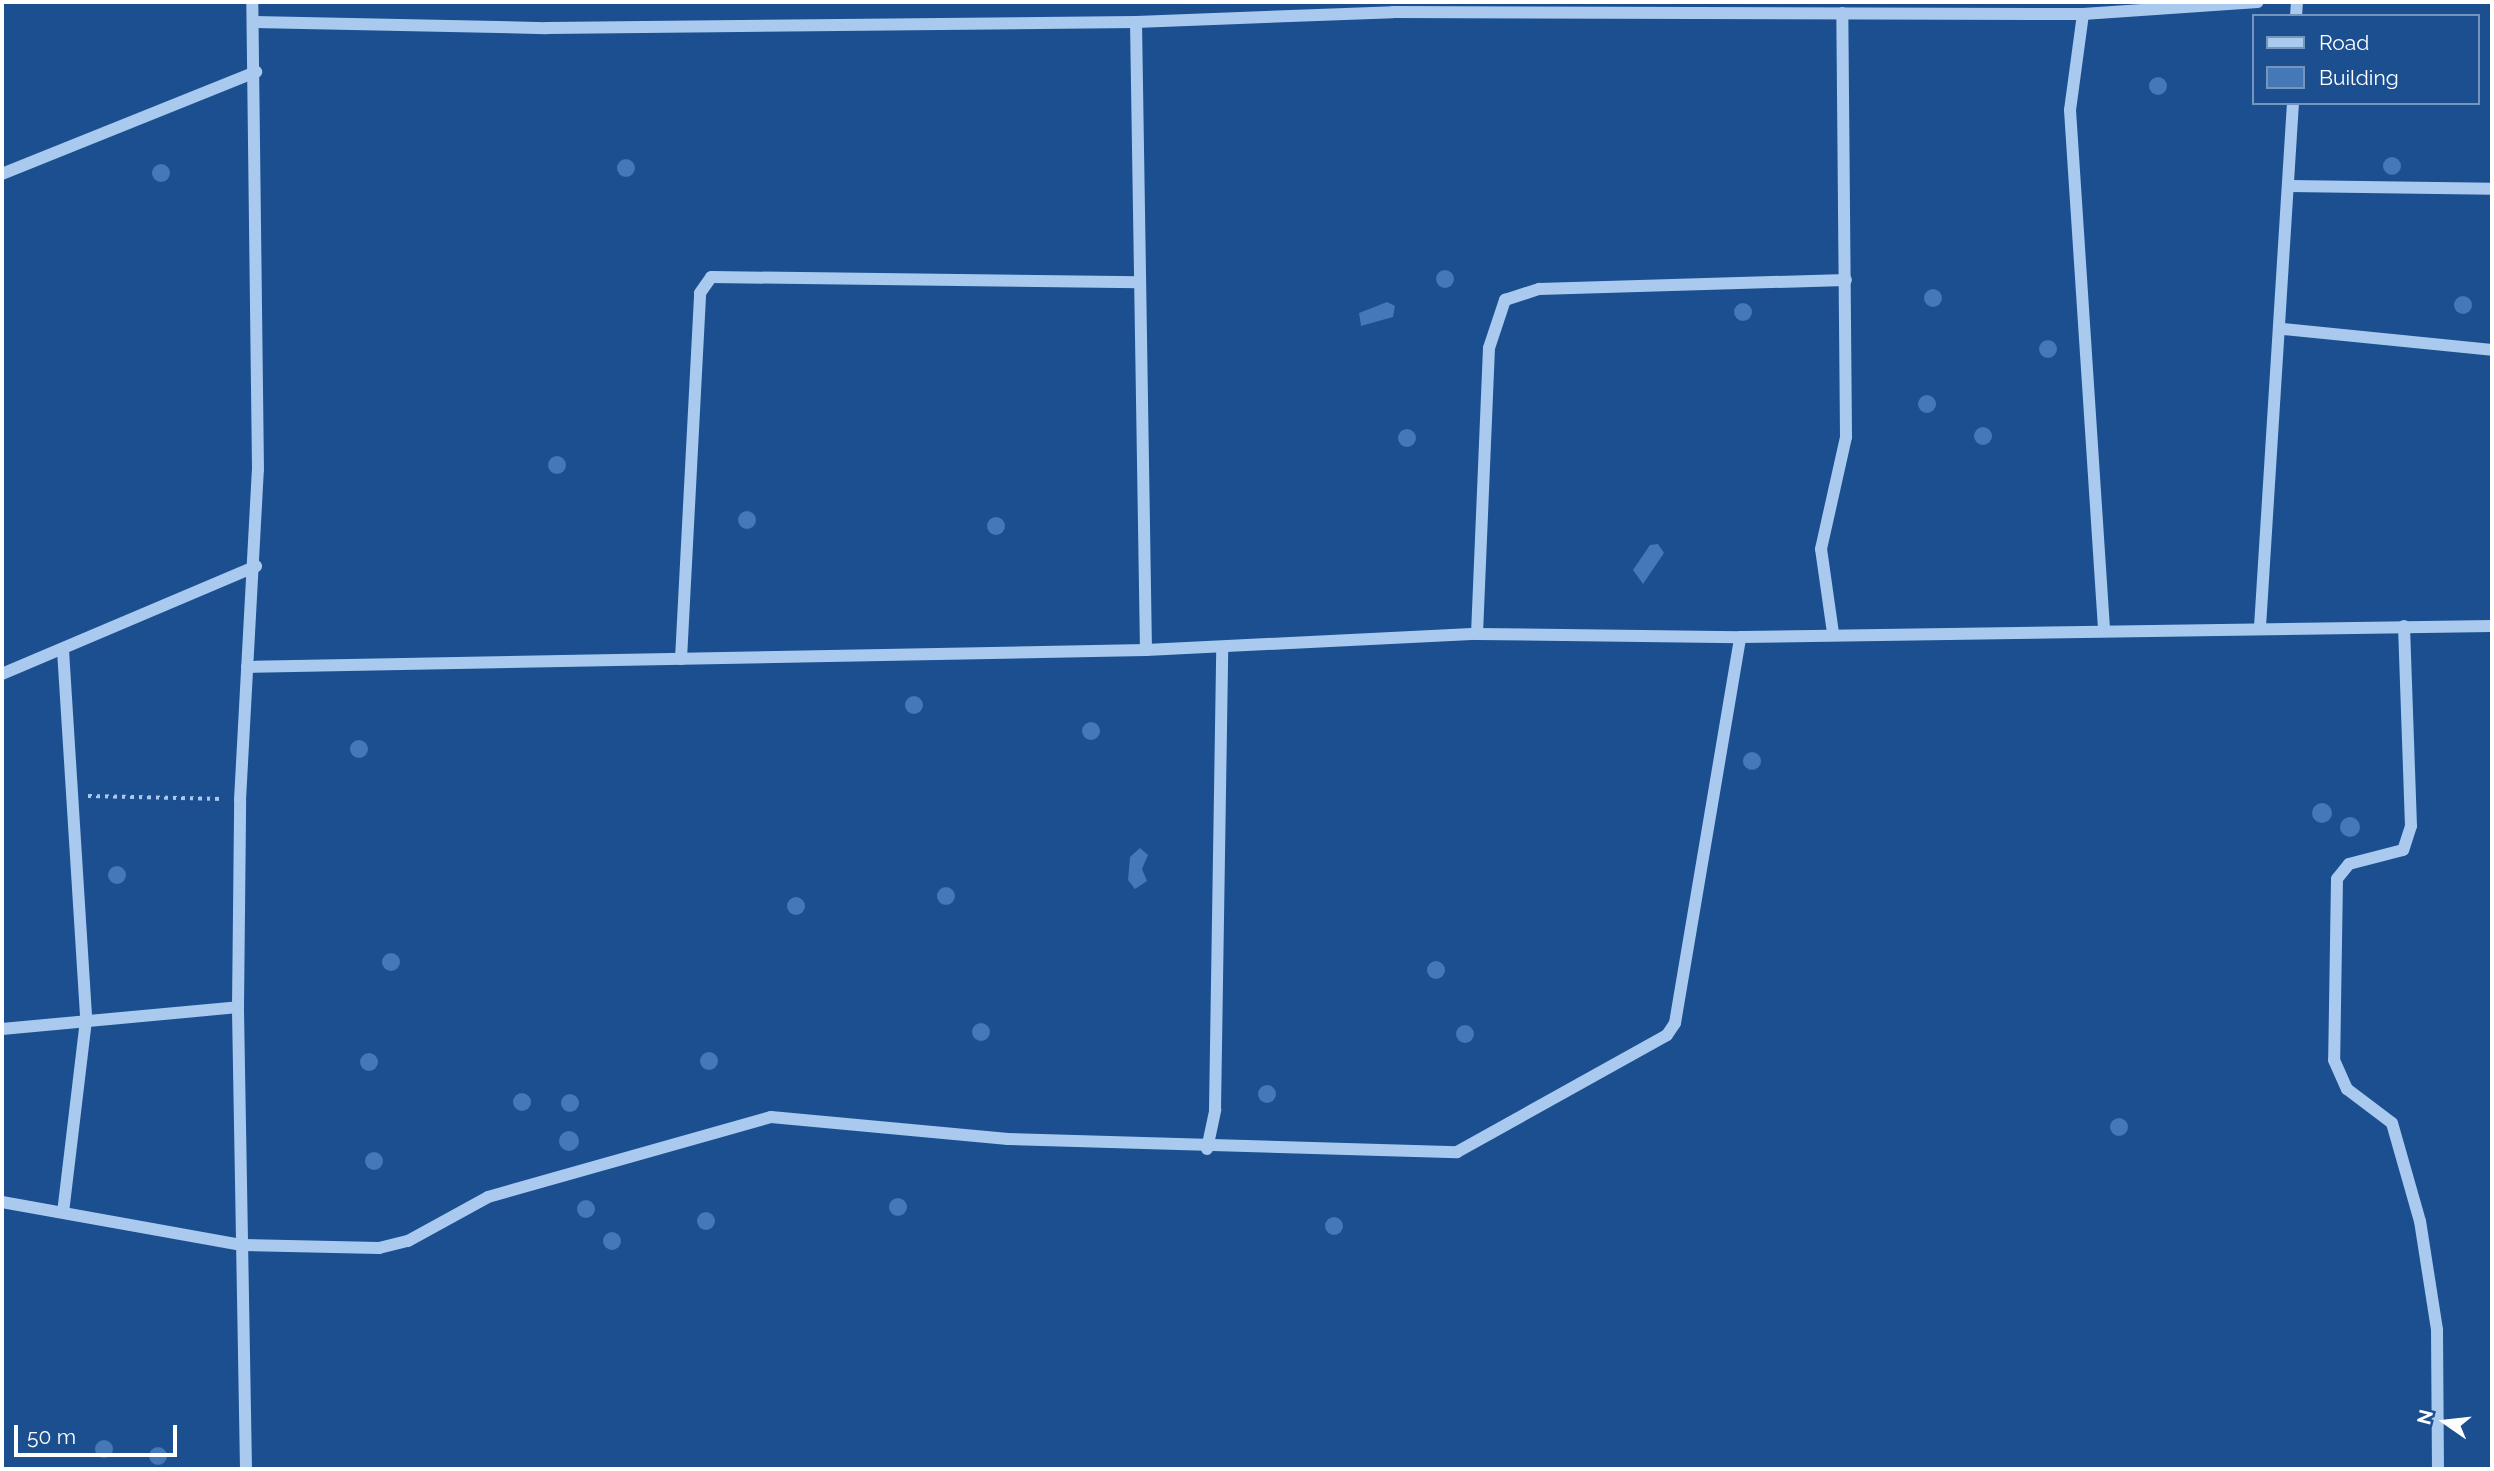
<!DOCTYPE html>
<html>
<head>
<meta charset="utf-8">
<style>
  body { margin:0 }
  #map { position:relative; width:2494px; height:1471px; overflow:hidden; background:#1b4f8f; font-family:Raleway,sans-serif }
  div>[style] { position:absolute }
  .building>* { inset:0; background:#4478b7 }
  .round { border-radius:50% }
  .path>* { height:3.5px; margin-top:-1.75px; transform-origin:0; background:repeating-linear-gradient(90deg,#a9c9ee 0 3.5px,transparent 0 8.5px) }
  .minor>* { height:12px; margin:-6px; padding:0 6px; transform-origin:6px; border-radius:6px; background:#a9c9ee }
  span { translate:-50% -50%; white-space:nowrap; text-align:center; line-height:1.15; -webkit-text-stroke:5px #1b4f8f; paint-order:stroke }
  .frame { position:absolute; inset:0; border:4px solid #fff; pointer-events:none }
  .legend { position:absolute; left:2252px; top:14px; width:228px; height:91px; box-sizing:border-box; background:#1b4f8f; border:2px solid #7695bc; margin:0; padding:9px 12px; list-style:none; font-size:21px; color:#fff }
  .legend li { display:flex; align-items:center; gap:14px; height:35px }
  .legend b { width:35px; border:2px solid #7695bc }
  .north { position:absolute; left:2410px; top:1387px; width:70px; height:70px; -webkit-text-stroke:5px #1b4f8f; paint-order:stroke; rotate:284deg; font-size:19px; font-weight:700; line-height:28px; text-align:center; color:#fff }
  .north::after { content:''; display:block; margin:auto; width:24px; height:32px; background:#fff; clip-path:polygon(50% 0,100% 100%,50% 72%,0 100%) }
  .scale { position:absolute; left:14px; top:1425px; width:163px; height:32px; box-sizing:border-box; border:4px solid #fff; border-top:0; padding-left:9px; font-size:21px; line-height:24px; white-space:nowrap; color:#fff; -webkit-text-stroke:5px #1b4f8f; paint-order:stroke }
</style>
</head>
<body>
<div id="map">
  <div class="building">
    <i class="round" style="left:2149px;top:77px;width:18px;height:18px"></i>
    <i class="round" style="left:2383px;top:157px;width:18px;height:18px"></i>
    <i class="round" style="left:617px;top:159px;width:18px;height:18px"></i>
    <i class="round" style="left:152px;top:164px;width:18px;height:18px"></i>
    <i class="round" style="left:1436px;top:270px;width:18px;height:18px"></i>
    <i class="round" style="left:1924px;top:289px;width:18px;height:18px"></i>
    <i class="round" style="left:2454px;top:296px;width:18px;height:18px"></i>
    <i style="clip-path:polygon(1387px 302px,1395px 306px,1393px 317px,1361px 326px,1359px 313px)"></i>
    <i class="round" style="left:1734px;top:303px;width:18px;height:18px"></i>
    <i class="round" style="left:2039px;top:340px;width:18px;height:18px"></i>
    <i class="round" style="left:1918px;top:395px;width:18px;height:18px"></i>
    <i class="round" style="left:1974px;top:427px;width:18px;height:18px"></i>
    <i class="round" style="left:1398px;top:429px;width:18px;height:18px"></i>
    <i class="round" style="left:548px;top:456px;width:18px;height:18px"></i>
    <i class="round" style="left:738px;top:511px;width:18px;height:18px"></i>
    <i class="round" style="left:987px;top:517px;width:18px;height:18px"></i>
    <i style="clip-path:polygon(1650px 545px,1658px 544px,1664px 553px,1643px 584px,1633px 570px)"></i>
    <i class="round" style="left:905px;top:696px;width:18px;height:18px"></i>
    <i class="round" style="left:1082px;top:722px;width:18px;height:18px"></i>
    <i class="round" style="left:350px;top:740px;width:18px;height:18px"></i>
    <i class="round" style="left:1743px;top:752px;width:18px;height:18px"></i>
    <i class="round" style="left:2312px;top:803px;width:20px;height:20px"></i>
    <i class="round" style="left:2340px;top:817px;width:20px;height:20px"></i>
    <i style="clip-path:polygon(1140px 848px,1148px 855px,1142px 869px,1147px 881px,1135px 889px,1128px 880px,1130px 857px)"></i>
    <i class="round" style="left:108px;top:866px;width:18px;height:18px"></i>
    <i class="round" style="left:937px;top:887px;width:18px;height:18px"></i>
    <i class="round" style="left:787px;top:897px;width:18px;height:18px"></i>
    <i class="round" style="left:382px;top:953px;width:18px;height:18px"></i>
    <i class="round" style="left:1427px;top:961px;width:18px;height:18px"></i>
    <i class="round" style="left:972px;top:1023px;width:18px;height:18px"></i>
    <i class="round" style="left:1456px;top:1025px;width:18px;height:18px"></i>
    <i class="round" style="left:700px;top:1052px;width:18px;height:18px"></i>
    <i class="round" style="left:360px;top:1053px;width:18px;height:18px"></i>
    <i class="round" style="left:1258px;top:1085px;width:18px;height:18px"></i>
    <i class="round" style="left:513px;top:1093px;width:18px;height:18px"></i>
    <i class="round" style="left:561px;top:1094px;width:18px;height:18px"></i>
    <i class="round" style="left:2110px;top:1118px;width:18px;height:18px"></i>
    <i class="round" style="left:559px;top:1131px;width:20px;height:20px"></i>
    <i class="round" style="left:365px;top:1152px;width:18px;height:18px"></i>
    <i class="round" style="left:889px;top:1198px;width:18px;height:18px"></i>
    <i class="round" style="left:577px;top:1200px;width:18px;height:18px"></i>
    <i class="round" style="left:697px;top:1212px;width:18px;height:18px"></i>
    <i class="round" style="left:1325px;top:1217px;width:18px;height:18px"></i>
    <i class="round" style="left:603px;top:1232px;width:18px;height:18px"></i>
    <i class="round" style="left:95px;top:1440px;width:18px;height:18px"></i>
    <i class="round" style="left:149px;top:1447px;width:18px;height:18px"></i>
  </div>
  <div class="path">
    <i style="left:88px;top:796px;width:136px;rotate:1.3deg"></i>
  </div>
  <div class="minor">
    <i style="left:2083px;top:14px;width:97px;rotate:97.7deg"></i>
    <i style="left:2070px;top:110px;width:520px;rotate:86.25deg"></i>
    <i style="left:2296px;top:16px;width:14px;rotate:-86deg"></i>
    <i style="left:254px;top:22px;width:293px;rotate:1.2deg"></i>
    <i style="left:547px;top:28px;width:589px;rotate:-0.58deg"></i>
    <i style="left:1136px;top:22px;width:257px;rotate:-2.2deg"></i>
    <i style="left:1393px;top:12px;width:690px;rotate:0.17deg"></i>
    <i style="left:2083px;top:14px;width:175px;rotate:-3.9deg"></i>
    <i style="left:1136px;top:22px;width:628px;rotate:89.09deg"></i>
    <i style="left:2px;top:174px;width:274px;rotate:-21.9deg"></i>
    <i style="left:2289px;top:186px;width:203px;rotate:0.8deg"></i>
    <i style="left:2283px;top:329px;width:210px;rotate:5.7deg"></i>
    <i style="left:2404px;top:626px;width:200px;rotate:88deg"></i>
    <i style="left:2411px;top:826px;width:25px;rotate:108deg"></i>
    <i style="left:2403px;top:850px;width:56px;rotate:165.5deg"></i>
    <i style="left:2349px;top:864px;width:19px;rotate:129deg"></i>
    <i style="left:2337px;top:879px;width:181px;rotate:90.9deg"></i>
    <i style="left:2334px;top:1060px;width:32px;rotate:66deg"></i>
    <i style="left:2347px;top:1089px;width:56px;rotate:37.1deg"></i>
    <i style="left:2392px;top:1123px;width:102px;rotate:74.1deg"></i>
    <i style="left:2420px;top:1221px;width:110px;rotate:81.1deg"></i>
    <i style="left:2437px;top:1330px;width:139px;rotate:89.6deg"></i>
    <i style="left:2260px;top:627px;width:525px;rotate:-86.4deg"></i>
    <i style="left:1833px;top:633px;width:85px;rotate:-98.1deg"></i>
    <i style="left:1821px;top:549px;width:115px;rotate:-77.4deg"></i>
    <i style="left:1846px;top:437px;width:424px;rotate:-90.5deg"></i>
    <i style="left:1477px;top:634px;width:286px;rotate:-87.6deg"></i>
    <i style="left:1489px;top:348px;width:51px;rotate:-71.6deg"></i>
    <i style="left:1505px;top:300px;width:36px;rotate:-18deg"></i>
    <i style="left:1539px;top:289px;width:307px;rotate:-1.7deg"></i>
    <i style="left:63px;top:650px;width:371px;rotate:86.4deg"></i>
    <i style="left:86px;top:1020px;width:193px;rotate:96.8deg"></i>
    <i style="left:681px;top:659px;width:366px;rotate:-87deg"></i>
    <i style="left:700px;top:293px;width:19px;rotate:-55deg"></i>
    <i style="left:711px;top:277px;width:429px;rotate:0.7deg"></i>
    <i style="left:247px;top:667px;width:899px;rotate:-1.08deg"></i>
    <i style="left:1146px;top:650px;width:331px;rotate:-2.8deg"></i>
    <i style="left:1477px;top:634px;width:263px;rotate:0.7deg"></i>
    <i style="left:1740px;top:637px;width:752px;rotate:-0.84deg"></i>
    <i style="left:2px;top:674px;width:276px;rotate:-23deg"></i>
    <i style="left:2px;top:1029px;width:237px;rotate:-5.3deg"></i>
    <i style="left:1207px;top:1149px;width:40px;rotate:-78deg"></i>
    <i style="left:1215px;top:1110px;width:463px;rotate:-89.1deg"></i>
    <i style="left:2px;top:1202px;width:244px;rotate:10.2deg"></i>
    <i style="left:242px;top:1245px;width:137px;rotate:1.3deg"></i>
    <i style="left:379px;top:1248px;width:30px;rotate:-14deg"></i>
    <i style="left:408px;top:1241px;width:91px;rotate:-28.8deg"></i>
    <i style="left:488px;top:1197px;width:294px;rotate:-15.8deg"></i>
    <i style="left:771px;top:1117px;width:238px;rotate:5.3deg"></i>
    <i style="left:1008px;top:1139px;width:449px;rotate:1.7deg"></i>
    <i style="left:1457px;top:1152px;width:240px;rotate:-29.1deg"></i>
    <i style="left:1667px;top:1035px;width:14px;rotate:-56deg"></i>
    <i style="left:1675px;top:1023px;width:391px;rotate:-80.4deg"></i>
    <i style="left:246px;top:1469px;width:462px;rotate:-91deg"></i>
    <i style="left:238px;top:1007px;width:207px;rotate:-89.4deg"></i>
    <i style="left:240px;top:800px;width:330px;rotate:-86.9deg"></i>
    <i style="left:258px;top:470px;width:468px;rotate:-90.7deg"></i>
  </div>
  <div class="frame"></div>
  <ul class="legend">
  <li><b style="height:9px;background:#a9c9ee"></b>Road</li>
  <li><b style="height:19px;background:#4478b7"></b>Building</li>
  </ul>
  <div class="north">N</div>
  <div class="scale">50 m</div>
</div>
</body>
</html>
